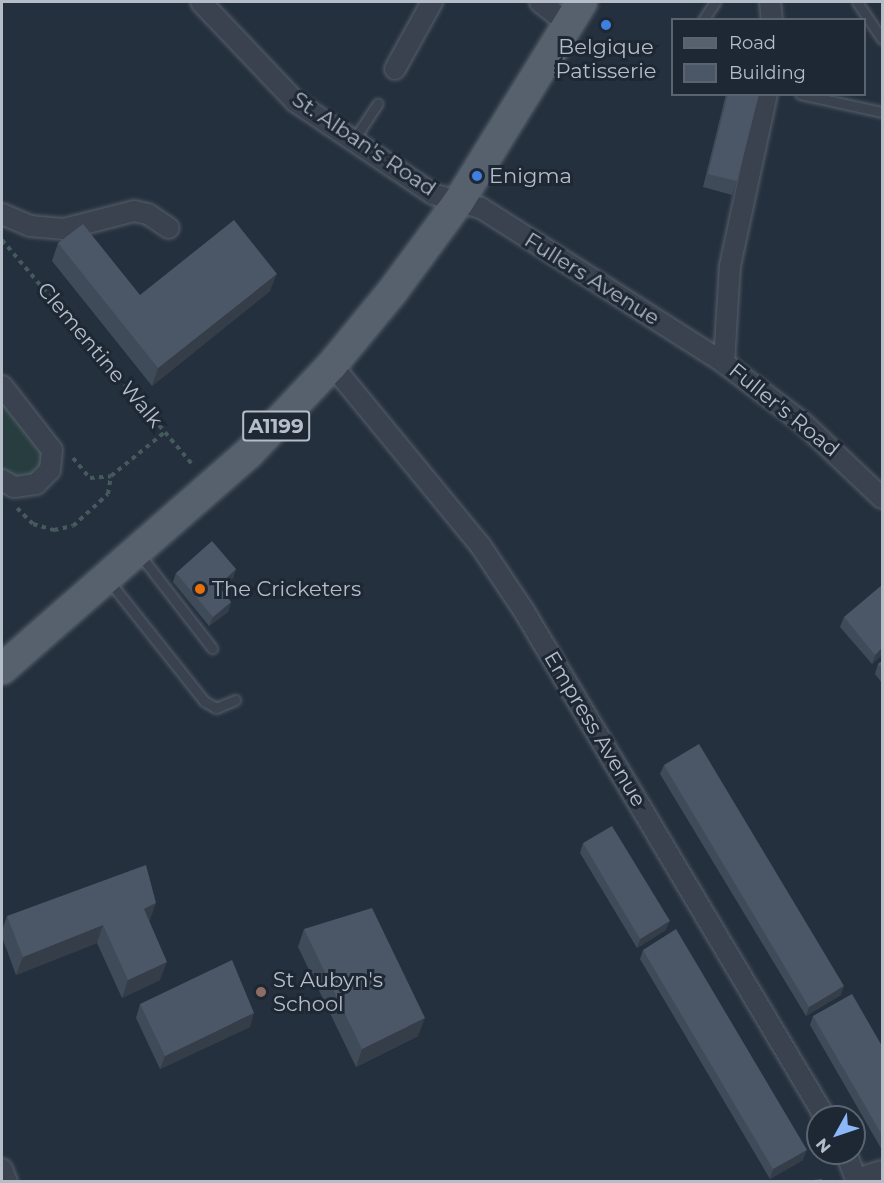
<!DOCTYPE html>
<style>
body{margin:0}
#map{position:relative;width:884px;height:1183px;overflow:hidden;background:#25303e;font-family:Montserrat,sans-serif}
div>[style]{position:absolute}
.green>*{inset:0;background:#273d3f}
.path>*{height:4px;margin-top:-2px;transform-origin:0;background:repeating-linear-gradient(90deg,#455a5c 0 4.5px,transparent 0 9px)}
.roads{filter:drop-shadow(0 0 2px #57606c) drop-shadow(0 0 2px #57606c)}
.lane>*{height:9px;margin:-4.5px;padding:0 4.5px;transform-origin:4.5px;border-radius:4.5px;background:#39424e}
.street>*{height:20px;margin:-10px;padding:0 10px;transform-origin:10px;border-radius:10px;background:#39424e}
.primary>*{height:30px;margin:-15px;padding:0 15px;transform-origin:15px;border-radius:15px;background:#57616e}
.wall>*{inset:0;background:#404b59}
.shaded-wall>*{inset:0;background:#343d48}
.building>*{inset:0;background:#4b5767}
.dots>*{width:16px;height:16px;translate:-50% -50%;box-sizing:border-box;border:3px solid #1e2734;border-radius:50%}
span{translate:-50% -50%;white-space:nowrap;text-align:center;line-height:1.15;-webkit-text-stroke:6px #1e2734;paint-order:stroke}
.shield-label span{padding:2px 4px;background:#1e2734;border:2px solid;border-radius:4px;-webkit-text-stroke-width:0}
.shield-label{font-size:20px;color:#b5bdc9;font-weight:700}
.poi-label{font-size:21px;color:#b5bdc9}
.left{translate:0 -50%;text-align:left}
.street-label{font-size:21px;color:#b5bdc9}
.frame{position:absolute;inset:0;border:3px solid #b5bdc9;pointer-events:none}
.legend{position:absolute;left:671px;top:18px;width:195px;height:78px;box-sizing:border-box;background:#1e2734;border:2px solid #5a6370;margin:0;padding:8px 10px;list-style:none;font-size:18px;color:#b5bdc9}
.legend li{display:flex;align-items:center;gap:12px;height:30px}
.legend b{width:30px;border:2px solid #5a6370}
.north{position:absolute;left:806px;top:1105px;width:60px;height:60px;box-sizing:border-box;background:#1e2734;border:2px solid #5a6370;border-radius:50%;rotate:230deg;font-size:16px;font-weight:700;line-height:24px;text-align:center;color:#b5bdc9}
.north::after{content:'';display:block;margin:auto;width:21px;height:27px;background:#8cb8f7;clip-path:polygon(50% 0,100% 100%,50% 72%,0 100%)}
</style>
<div id="map">
<div class="green">
<div style="clip-path:polygon(2px 397px,42px 452px,44px 462px,25px 485px,2px 475px)"></div>
</div>
<div class="path">
<div style="left:2px;top:240px;width:295px;rotate:49.7deg"></div>
<div style="left:73px;top:458px;width:26px;rotate:50deg"></div>
<div style="left:90px;top:478px;width:21px;rotate:-5deg"></div>
<div style="left:111px;top:476px;width:70px;rotate:-39.2deg"></div>
<div style="left:17px;top:508px;width:23px;rotate:45deg"></div>
<div style="left:33px;top:524px;width:22px;rotate:16deg"></div>
<div style="left:54px;top:530px;width:19px;rotate:-12deg"></div>
<div style="left:73px;top:526px;width:47px;rotate:-42.4deg"></div>
<div style="left:108px;top:494px;width:18px;rotate:-81deg"></div>
</div>
<div class="roads">
<div class="lane">
<div style="left:857px;top:2px;width:45px;rotate:56deg"></div>
<div style="left:703px;top:20px;width:22px;rotate:-56deg"></div>
<div style="left:800px;top:94px;width:84px;rotate:12.4deg"></div>
<div style="left:353px;top:141px;width:45px;rotate:-56.7deg"></div>
<div style="left:140px;top:555px;width:118px;rotate:52.3deg"></div>
<div style="left:109px;top:581px;width:153px;rotate:51.6deg"></div>
<div style="left:204px;top:701px;width:14px;rotate:30deg"></div>
<div style="left:216px;top:708px;width:21px;rotate:-23deg"></div>
</div>
<div class="street">
<div style="left:201px;top:2px;width:138px;rotate:46.5deg"></div>
<div style="left:296px;top:102px;width:165px;rotate:33.9deg"></div>
<div style="left:433px;top:194px;width:50px;rotate:16.3deg"></div>
<div style="left:481px;top:208px;width:288px;rotate:32.5deg"></div>
<div style="left:724px;top:363px;width:99px;rotate:37.2deg"></div>
<div style="left:803px;top:423px;width:109px;rotate:43.5deg"></div>
<div style="left:540px;top:2px;width:37px;rotate:38deg"></div>
<div style="left:770px;top:2px;width:18px;rotate:84deg"></div>
<div style="left:395px;top:69px;width:77px;rotate:-61.1deg"></div>
<div style="left:2px;top:214px;width:30px;rotate:23deg"></div>
<div style="left:30px;top:226px;width:34px;rotate:5deg"></div>
<div style="left:64px;top:229px;width:72px;rotate:-14.4deg"></div>
<div style="left:134px;top:211px;width:14px;rotate:12deg"></div>
<div style="left:148px;top:214px;width:25px;rotate:34deg"></div>
<div style="left:724px;top:363px;width:97px;rotate:-86.5deg"></div>
<div style="left:730px;top:266px;width:176px;rotate:-77.9deg"></div>
<div style="left:332px;top:365px;width:233px;rotate:50.6deg"></div>
<div style="left:480px;top:545px;width:79px;rotate:56.3deg"></div>
<div style="left:524px;top:611px;width:589px;rotate:59.25deg"></div>
<div style="left:2px;top:386px;width:81px;rotate:52deg"></div>
<div style="left:52px;top:450px;width:20px;rotate:96deg"></div>
<div style="left:50px;top:470px;width:20px;rotate:135deg"></div>
<div style="left:36px;top:484px;width:22px;rotate:172deg"></div>
<div style="left:14px;top:487px;width:14px;rotate:-150deg"></div>
<div style="left:846px;top:1153px;width:31px;rotate:69deg"></div>
<div style="left:2px;top:1169px;width:14px;rotate:69deg"></div>
<div style="left:856px;top:1179px;width:27px;rotate:-17deg"></div>
</div>
<div class="primary">
<div style="left:2px;top:669px;width:327px;rotate:-41.2deg"></div>
<div style="left:248px;top:454px;width:122px;rotate:-46.7deg"></div>
<div style="left:332px;top:365px;width:94px;rotate:-50.6deg"></div>
<div style="left:392px;top:292px;width:113px;rotate:-53.6deg"></div>
<div style="left:459px;top:201px;width:234px;rotate:-58.3deg"></div>
</div>
</div>
<div class="wall">
<div style="clip-path:polygon(726px 94px,759px 94px,737px 181px,732px 195px,703px 187px)"></div>
<div style="clip-path:polygon(58px 243px,140px 295px,270px 291px,152px 386px,52px 261px)"></div>
<div style="clip-path:polygon(236px 569px,233px 578px,221px 589px,231px 602px,228px 612px,209px 626px,173px 582px,176px 573px)"></div>
<div style="clip-path:polygon(844px 617px,882px 655px,872px 664px,840px 627px)"></div>
<div style="clip-path:polygon(882px 661px,882px 683px,875px 674px,878px 664px)"></div>
<div style="clip-path:polygon(664px 765px,841px 995px,806px 1016px,660px 774px)"></div>
<div style="clip-path:polygon(583px 843px,666px 930px,637px 948px,580px 853px)"></div>
<div style="clip-path:polygon(7px 916px,150px 920px,149px 921px,160px 980px,122px 998px,97px 943px,16px 975px,2px 937px,2px 931px)"></div>
<div style="clip-path:polygon(304px 929px,418px 1036px,356px 1067px,298px 947px)"></div>
<div style="clip-path:polygon(643px 950px,803px 1160px,770px 1179px,640px 959px)"></div>
<div style="clip-path:polygon(140px 1004px,250px 1027px,160px 1069px,136px 1018px)"></div>
<div style="clip-path:polygon(813px 1016px,882px 1046px,882px 1150px,810px 1025px)"></div>
</div>
<div class="shaded-wall">
<div style="clip-path:polygon(277px 274px,270px 291px,152px 386px,158px 368px)"></div>
<div style="clip-path:polygon(236px 569px,233px 578px,214px 595px,218px 586px)"></div>
<div style="clip-path:polygon(231px 602px,228px 612px,209px 626px,213px 617px)"></div>
<div style="clip-path:polygon(882px 648px,882px 655px,872px 664px,875px 655px)"></div>
<div style="clip-path:polygon(156px 903px,150px 920px,137px 927px,144px 909px)"></div>
<div style="clip-path:polygon(670px 921px,666px 930px,637px 948px,640px 939px)"></div>
<div style="clip-path:polygon(103px 925px,97px 943px,16px 975px,23px 957px)"></div>
<div style="clip-path:polygon(167px 962px,160px 980px,122px 998px,128px 980px)"></div>
<div style="clip-path:polygon(844px 986px,841px 995px,806px 1016px,809px 1007px)"></div>
<div style="clip-path:polygon(254px 1013px,250px 1027px,160px 1069px,165px 1056px)"></div>
<div style="clip-path:polygon(425px 1018px,418px 1036px,356px 1067px,362px 1049px)"></div>
<div style="clip-path:polygon(807px 1150px,803px 1160px,770px 1179px,773px 1169px)"></div>
</div>
<div class="building">
<div style="clip-path:polygon(728px 94px,759px 94px,737px 181px,708px 174px)"></div>
<div style="clip-path:polygon(234px 220px,277px 274px,158px 368px,58px 243px,83px 224px,140px 295px)"></div>
<div style="clip-path:polygon(212px 541px,236px 569px,218px 586px,231px 602px,213px 617px,176px 573px)"></div>
<div style="clip-path:polygon(882px 585px,882px 648px,875px 655px,844px 617px)"></div>
<div style="clip-path:polygon(882px 661px,882px 669px,878px 664px)"></div>
<div style="clip-path:polygon(699px 744px,844px 986px,809px 1007px,664px 765px)"></div>
<div style="clip-path:polygon(612px 826px,670px 921px,640px 939px,583px 843px)"></div>
<div style="clip-path:polygon(146px 865px,156px 903px,144px 909px,167px 962px,128px 980px,103px 925px,23px 957px,7px 916px)"></div>
<div style="clip-path:polygon(372px 908px,425px 1018px,362px 1049px,304px 929px)"></div>
<div style="clip-path:polygon(676px 929px,807px 1150px,773px 1169px,643px 950px)"></div>
<div style="clip-path:polygon(232px 960px,254px 1013px,165px 1056px,140px 1004px)"></div>
<div style="clip-path:polygon(852px 994px,882px 1046px,882px 1135px,813px 1016px)"></div>
<div style="clip-path:polygon(822px 1179px,822px 1182px,796px 1182px)"></div>
</div>
<div class="dots">
<div style="left:606px;top:25px;background:#3f7fe0"></div>
<div style="left:477px;top:176px;background:#3f7fe0"></div>
<div style="left:200px;top:589px;background:#e8710a"></div>
<div style="left:261px;top:992px;background:#8d6e63"></div>
</div>
<div class="shield-label">
<span style="left:276px;top:426px">A1199</span>
</div>
<div class="poi-label">
<span style="left:606px;top:59px">Belgique<br>Patisserie</span>
<span class="left" style="left:489px;top:176px">Enigma</span>
<span class="left" style="left:212px;top:589px">The Cricketers</span>
<span class="left" style="left:273px;top:992px">St Aubyn's<br>School</span>
</div>
<div class="street-label">
<span style="left:364px;top:144px;rotate:34deg">St. Alban's Road</span>
<span style="left:592px;top:279px;rotate:32deg">Fullers Avenue</span>
<span style="left:100px;top:355px;rotate:50deg">Clementine Walk</span>
<span style="left:784px;top:410px;rotate:39deg">Fuller's Road</span>
<span style="left:595px;top:729px;rotate:59deg">Empress Avenue</span>
</div>
<div class="frame"></div>
<ul class="legend">
<li><b style="height:8px;background:#57616e"></b>Road</li>
<li><b style="height:16px;background:#4b5767"></b>Building</li>
</ul>
<div class="north">N</div>
</div>
